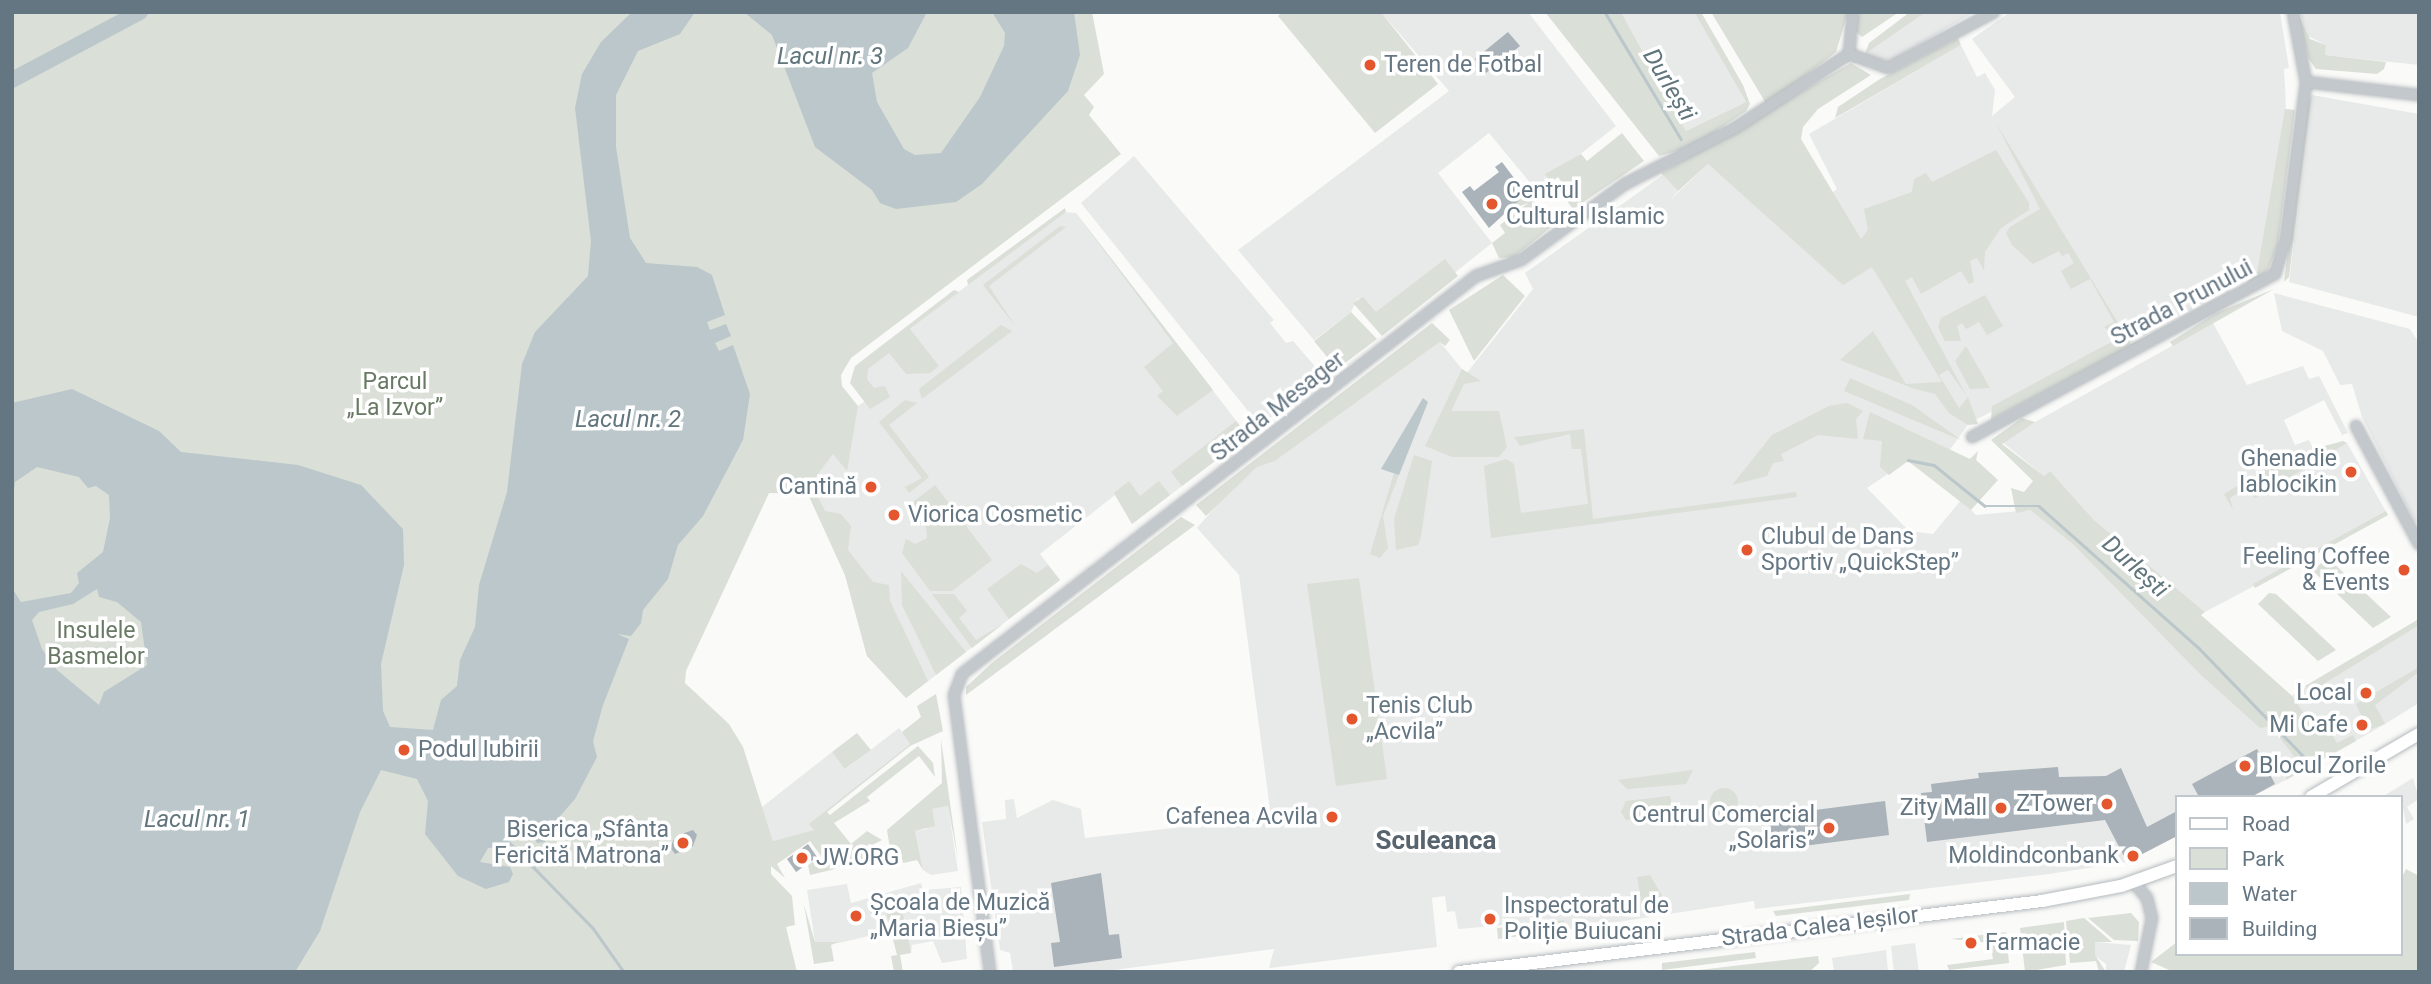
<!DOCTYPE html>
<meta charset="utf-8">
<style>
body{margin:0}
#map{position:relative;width:2431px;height:984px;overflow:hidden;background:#fafaf8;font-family:Roboto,sans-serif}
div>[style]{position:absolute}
.built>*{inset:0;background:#e8e9e9}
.green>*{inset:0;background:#dadfd7}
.round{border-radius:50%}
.water>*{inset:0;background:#bbc7cb}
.stream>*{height:2.5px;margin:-1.25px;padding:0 1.25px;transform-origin:1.25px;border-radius:1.25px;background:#bbc7cb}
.river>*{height:16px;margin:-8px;padding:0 8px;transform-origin:8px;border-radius:8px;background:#bbc7cb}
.building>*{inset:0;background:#aab3b9}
.roads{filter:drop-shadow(0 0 2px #b5babe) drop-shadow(0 0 2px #b5babe)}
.minor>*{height:10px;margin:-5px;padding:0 5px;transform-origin:5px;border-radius:5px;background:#c3c8cc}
.major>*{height:12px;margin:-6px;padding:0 6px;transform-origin:6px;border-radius:6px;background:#fff}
.dots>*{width:19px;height:19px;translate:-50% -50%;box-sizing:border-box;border:4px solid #fff;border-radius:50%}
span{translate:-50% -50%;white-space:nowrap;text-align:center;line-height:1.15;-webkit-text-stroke:7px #fff;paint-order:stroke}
.poi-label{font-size:23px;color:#657683}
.left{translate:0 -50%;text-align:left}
.right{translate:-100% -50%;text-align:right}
.street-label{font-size:23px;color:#657683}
.park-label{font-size:23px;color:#687a64}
.water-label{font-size:24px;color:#60757c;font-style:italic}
.quarter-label{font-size:26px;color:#57646e;font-weight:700}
.frame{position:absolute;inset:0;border:14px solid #657683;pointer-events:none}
.legend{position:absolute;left:2175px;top:795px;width:228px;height:161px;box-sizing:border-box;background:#fff;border:2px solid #c1c8cd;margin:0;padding:9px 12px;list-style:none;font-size:21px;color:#657683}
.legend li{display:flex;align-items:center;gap:14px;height:35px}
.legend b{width:35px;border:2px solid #c1c8cd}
</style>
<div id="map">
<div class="built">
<div style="clip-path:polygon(1381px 12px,1528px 12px,1616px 126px,1541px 185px,1552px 197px,1546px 202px,1489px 133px,1438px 173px,1492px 243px,1384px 329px,1358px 298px,1351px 312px,1314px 340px,1238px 250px,1449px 91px)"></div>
<div style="clip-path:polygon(1621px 12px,1694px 12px,1746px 102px,1686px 131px)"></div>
<div style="clip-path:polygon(1926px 12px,1974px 12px,1894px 59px,1851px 63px)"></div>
<div style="clip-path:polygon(2010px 12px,2280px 12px,2289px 68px,2284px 69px,2286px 106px,2257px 272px,2231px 287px,2229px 294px,1969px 423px,1932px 475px,1907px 461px,1867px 488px,1909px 531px,1933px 534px,1961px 500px,1976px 515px,2030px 510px,2074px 544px,2260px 728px,2271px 725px,2295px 758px,2282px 772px,2286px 780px,2251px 797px,2177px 797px,2177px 836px,2127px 862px,2049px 874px,1755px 909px,1754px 901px,1565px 930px,1564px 920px,1458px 929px,1455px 911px,1447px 912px,1445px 896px,1437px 897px,1432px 898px,1437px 947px,1269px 968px,1274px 949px,1099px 972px,1013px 972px,1010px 953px,1000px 950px,982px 822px,1006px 819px,1005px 800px,1014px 799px,1017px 818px,1053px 800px,1081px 809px,1085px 838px,1271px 817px,1239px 575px,1197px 528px,1223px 498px,1257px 467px,1275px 461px,1440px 342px,1466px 374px,1533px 289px,1525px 273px,1663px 175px,1678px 191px,1670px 200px,1708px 164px,1843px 284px,1828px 196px,1837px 189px,1809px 134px,1961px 45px,1977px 77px,1985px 73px,1995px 90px,1992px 116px,2015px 97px,1972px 39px)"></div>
<div style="clip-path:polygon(2300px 12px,2419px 12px,2419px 65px,2325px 55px,2326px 45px,2306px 35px)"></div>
<div style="clip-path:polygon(2312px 95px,2419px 114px,2419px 317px,2289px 282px)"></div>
<div style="clip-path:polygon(1134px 156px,1274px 320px,1270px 323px,1286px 343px,1293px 341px,1319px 371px,1316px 383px,1260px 426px,1081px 203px)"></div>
<div style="clip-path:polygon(1063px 212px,1076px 213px,1248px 436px,1132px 524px,1115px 495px,1040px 554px,1060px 580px,906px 698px,867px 656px,845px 575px,808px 494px,813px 477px,852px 432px,856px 407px,870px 398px,858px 369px)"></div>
<div style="clip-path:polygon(2274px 293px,2410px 329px,2419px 343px,2419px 520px,2415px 522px,2362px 417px,2352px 384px,2340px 385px,2323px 351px,2282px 331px)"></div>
<div style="clip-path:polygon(2213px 323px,2247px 385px,2303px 366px,2309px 379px,2319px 376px,2348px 433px,2342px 435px,2324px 400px,2284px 420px,2295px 445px,2309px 440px,2313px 448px,2347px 443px,2388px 515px,2205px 612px,2094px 520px,2050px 471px,2044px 476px,2001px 441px)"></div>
<div style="clip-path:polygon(2419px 619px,2419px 703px,2385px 724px,2340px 750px,2323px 721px,2306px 716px,2288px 698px)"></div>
<div style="clip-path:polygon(899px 728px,911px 743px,810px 824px,815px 830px,773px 841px,762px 807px,832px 752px,846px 769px)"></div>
<div style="clip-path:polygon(2413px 778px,2419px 799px,2407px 807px,2414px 819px,2406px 824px,2401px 797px,2382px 797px)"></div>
<div style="clip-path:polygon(948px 806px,958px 871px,931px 875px,923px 870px,915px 831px,927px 829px,932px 809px)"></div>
<div style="clip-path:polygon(921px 883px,923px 890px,961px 887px,967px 959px,942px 963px,933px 941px,912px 945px,911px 953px,902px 928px,839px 943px,815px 942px,807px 890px,847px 884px,851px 903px)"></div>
<div style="clip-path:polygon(2095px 942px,2131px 945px,2124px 972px,2106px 972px,2106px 964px,2095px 956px)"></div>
<div style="clip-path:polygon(1915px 943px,1919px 972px,1894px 972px,1891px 946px)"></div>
<div style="clip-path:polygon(1886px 950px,1888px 972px,1834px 972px,1832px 958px)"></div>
</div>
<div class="green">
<div style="clip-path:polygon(12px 12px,1092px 12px,1104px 74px,1084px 95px,1094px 107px,1089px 115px,1121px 154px,851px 358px,841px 375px,842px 386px,858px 406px,847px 471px,833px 454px,811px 483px,825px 511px,841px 514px,851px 526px,848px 550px,873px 582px,889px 585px,890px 601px,928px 681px,906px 698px,867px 656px,845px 575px,808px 494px,769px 493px,686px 671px,685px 683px,729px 724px,743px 747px,773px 841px,814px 830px,809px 824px,910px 744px,902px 732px,921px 717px,917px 706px,936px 694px,943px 731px,910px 746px,827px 812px,830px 815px,918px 746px,933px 763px,935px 777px,919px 756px,867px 797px,870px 801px,834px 823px,851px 844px,867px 831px,882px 840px,874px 844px,876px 855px,884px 854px,890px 849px,887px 830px,942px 783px,941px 739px,958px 860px,948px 806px,932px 809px,935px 826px,915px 831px,923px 870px,917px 860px,903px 863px,901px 853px,810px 875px,808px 865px,821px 856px,810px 841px,777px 864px,785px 878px,771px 866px,771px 874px,792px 896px,795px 925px,786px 927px,797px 972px,12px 972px)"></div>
<div style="clip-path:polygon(1282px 12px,1381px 12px,1438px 84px,1375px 133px,1278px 16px)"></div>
<div style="clip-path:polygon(1545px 12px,1621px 12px,1686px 131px,1746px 102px,1694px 12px,1701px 12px,1743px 85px,1750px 104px,1746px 111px,1694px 146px,1659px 156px)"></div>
<div style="clip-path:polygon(1711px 12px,1848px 12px,1836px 52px,1767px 105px)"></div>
<div style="clip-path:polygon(1859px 12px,1899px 12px,1862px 37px,1854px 30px)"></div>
<div style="clip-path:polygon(1910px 12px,1926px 12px,1865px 54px,1869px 43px)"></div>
<div style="clip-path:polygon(2297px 12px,2310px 39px,2326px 45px,2325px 55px,2386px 62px,2384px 69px,2377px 74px,2316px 69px,2308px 58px)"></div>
<div style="clip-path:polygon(1958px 38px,1961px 45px,1835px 118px,1838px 107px,1880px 79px)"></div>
<div style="clip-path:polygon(1851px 63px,1871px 75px,1818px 109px,1803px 127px,1801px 139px,1861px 239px,1868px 230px,1864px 209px,1912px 192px,1914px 179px,1926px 173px,1932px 182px,1996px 150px,2029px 203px,2029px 210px,2001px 228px,1985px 252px,1984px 270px,1977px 258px,1970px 261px,1974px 282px,1969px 284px,1961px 271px,1921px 294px,1912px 277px,1905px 281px,1966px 395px,1948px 370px,1939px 375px,1959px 408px,1968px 397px,1978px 424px,1968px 425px,1949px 413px,1935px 394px,1915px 389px,1840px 360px,1873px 331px,1906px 384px,1942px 382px,1872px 267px,1843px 285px,1708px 164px,1666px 202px,1678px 191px,1661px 173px)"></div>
<div style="clip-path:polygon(2312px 95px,2289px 277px,2284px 282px,2308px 102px)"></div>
<div style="clip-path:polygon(2285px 109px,2295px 110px,2278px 245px,2268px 270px,2251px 284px,2247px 282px,2257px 272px)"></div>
<div style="clip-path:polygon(1996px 123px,2131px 344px,2229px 294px,1991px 420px,1992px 406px,2117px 339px,2104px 327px,2114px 322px,2090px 279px,2071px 289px,2061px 271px,2074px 263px,2068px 253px,2062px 256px,2059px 251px,2033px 264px,2012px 245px,2006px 233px,2010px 227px,2040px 209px)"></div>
<div style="clip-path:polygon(1622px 133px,1644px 161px,1573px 209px,1567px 201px,1572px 196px,1558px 177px,1551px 182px,1545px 174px,1581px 154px,1587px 161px)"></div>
<div style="clip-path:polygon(1528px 192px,1551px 227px,1514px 257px,1499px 258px,1492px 243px,1505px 233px,1500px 225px,1528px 203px,1498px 215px)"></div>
<div style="clip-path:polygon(1065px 208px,1066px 212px,968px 285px,967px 280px)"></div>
<div style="clip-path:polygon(1076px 213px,1213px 390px,1177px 416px,1157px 396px,1163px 391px,1144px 367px,1173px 343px)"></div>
<div style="clip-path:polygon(1060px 226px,1066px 227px,989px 286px,1016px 327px,983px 285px)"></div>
<div style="clip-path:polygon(1445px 259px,1458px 276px,1382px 336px,1353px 303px,1363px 297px,1376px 312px)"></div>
<div style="clip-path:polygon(1503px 275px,1525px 296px,1474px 361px,1449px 310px)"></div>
<div style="clip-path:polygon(2274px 289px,2173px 346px,2170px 342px,2216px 313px)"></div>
<div style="clip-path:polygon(954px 290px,959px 292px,910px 329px,939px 366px,930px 373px,906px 374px,889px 353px,868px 369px,867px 379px,874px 388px,885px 386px,890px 397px,870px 409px,850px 383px,855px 366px)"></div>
<div style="clip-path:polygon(1985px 295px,2003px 326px,1987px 335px,1979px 322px,1966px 329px,1962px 323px,1957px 326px,1961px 341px,1945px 341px,1938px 327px,1941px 318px)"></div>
<div style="clip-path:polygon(1351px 312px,1377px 339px,1337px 369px,1314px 341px)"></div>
<div style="clip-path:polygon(1432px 323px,1450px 340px,1445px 346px,1440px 342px,1275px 461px,1257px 467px,1206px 516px,1196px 505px)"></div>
<div style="clip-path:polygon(1001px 325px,1012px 331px,922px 399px,919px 389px)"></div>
<div style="clip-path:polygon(1966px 346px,1990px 388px,1970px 389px,1955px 361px)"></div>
<div style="clip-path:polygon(1462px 369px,1481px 381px,1464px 384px,1451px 411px,1499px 411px,1507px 447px,1499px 457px,1452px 457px,1425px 446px)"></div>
<div style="clip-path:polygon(1850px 378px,1912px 405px,1961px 440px,1844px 391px)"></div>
<div style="clip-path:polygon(905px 400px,917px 403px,889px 425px,929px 477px,909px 493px,905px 487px,922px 478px,879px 422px)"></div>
<div style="clip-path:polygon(1847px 403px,1863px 411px,1856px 419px,1858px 439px,1818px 435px,1781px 454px,1784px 461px,1773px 463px,1767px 476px,1732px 485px,1772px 435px,1829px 406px)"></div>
<div style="clip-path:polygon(1870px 412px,1970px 459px,1978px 451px,1976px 460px,1998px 480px,1971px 510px,1908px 461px,1889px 475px,1880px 467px,1882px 441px,1863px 439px)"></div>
<div style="clip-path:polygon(2022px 418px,2035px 422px,2002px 444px,2044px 476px,2050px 471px,2094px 520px,2205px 612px,2201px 615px,2291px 695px,2306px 716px,2323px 721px,2337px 743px,2353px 735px,2356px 741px,2286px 780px,2283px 768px,2295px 758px,2271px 726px,2260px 728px,2200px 674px,2073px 544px,2030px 510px,2016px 513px,2011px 488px,2024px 492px,2033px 481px,1991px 440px)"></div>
<div style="clip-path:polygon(1236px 421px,1248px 436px,1182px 486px,1171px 472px)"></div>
<div style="clip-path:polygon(1584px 429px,1593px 519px,1796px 492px,1797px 497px,1491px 538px,1484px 466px,1506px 459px,1514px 464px,1521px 513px,1588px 504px,1581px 449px,1572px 449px,1570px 434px,1520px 446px,1514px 437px)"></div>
<div style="clip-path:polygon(2343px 441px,2347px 443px,2255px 498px,2248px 487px,2230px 498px,2233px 510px,2224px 494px,2287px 456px)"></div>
<div style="clip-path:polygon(1414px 455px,1432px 461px,1421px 536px,1418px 545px,1396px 550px,1394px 519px)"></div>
<div style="clip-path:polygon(1394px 473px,1399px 475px,1383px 516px,1388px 548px,1380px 558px,1370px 554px)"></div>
<div style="clip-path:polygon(1129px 481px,1140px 496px,1159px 481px,1170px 495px,1132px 524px,1114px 493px)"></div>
<div style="clip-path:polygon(935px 485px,992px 560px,952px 591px,930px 591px,902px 553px,906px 539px,915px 544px,927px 538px,926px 527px,909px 505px)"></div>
<div style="clip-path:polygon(2386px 511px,2388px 515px,2255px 588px,2253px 584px)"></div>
<div style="clip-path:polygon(1181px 517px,1195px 525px,966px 695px,966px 687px,993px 662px)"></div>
<div style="clip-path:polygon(2324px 560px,2331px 561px,2391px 617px,2373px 628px,2313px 571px)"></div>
<div style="clip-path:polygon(1021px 564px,1037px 573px,1048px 565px,1060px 580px,1009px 619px,987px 589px)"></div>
<div style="clip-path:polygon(901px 571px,966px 652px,936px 675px,902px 605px)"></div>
<div style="clip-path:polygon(1359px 578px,1387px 779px,1336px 786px,1307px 584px)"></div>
<div style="clip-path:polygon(2269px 593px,2276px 594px,2336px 650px,2318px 661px,2258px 604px)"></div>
<div style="clip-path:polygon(932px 594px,954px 594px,967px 611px,959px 618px,976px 640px,1003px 624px,972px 648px)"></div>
<div style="clip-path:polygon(2419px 619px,2419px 625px,2309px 693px,2305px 686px)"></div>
<div style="clip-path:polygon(2419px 667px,2419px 672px,2375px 705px,2385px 724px,2368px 730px,2356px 704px)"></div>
<div style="clip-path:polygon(857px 733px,871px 750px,845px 769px,832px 752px)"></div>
<div style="clip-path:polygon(1693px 770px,1686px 784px,1627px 789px,1618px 780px)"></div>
<div class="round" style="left:1710px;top:788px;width:28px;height:28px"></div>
<div style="clip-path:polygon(1670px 796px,1674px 813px,1626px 820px,1621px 812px,1626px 801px)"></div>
<div style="clip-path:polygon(2406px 869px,2419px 876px,2419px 972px,2174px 972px,2151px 962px,2177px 942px,2177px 954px,2401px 954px,2401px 879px)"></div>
<div style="clip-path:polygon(1650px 875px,1665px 901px,1657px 913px,1644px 915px,1637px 877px)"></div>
<div style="clip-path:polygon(1910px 894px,1909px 900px,1776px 916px,1773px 911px)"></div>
<div style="clip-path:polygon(804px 905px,815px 942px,839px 942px,831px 945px,834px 961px,814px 964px)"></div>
<div style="clip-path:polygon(902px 910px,911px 953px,900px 955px,903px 972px,894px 972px,891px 956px,897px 955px,886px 912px)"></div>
<div style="clip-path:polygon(2131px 913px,2139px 922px,2138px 941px,2114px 940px,2088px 918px)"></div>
<div style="clip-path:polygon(2084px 918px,2112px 942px,2095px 942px,2095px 955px,2106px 972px,2099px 972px,2096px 961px,2070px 963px,2066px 921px)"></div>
<div style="clip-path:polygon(1564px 920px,1565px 930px,1498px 939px,1497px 928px)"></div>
<div style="clip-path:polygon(2064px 922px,2066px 965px,2025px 972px,2020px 928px)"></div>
<div style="clip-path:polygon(2006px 932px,2009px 963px,1949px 970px,1947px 965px,1993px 959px,1990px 943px,1951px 939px)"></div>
<div style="clip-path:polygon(1755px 952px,1756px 958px,1662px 970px,1662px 963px)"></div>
<div style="clip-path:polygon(1818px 956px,1819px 963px,1809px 972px,1682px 972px)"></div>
</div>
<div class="water">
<div style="clip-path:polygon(evenodd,632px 12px,695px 12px,680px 34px,638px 51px,616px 95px,616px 147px,630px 238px,646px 263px,697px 267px,712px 275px,725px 315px,707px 322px,710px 330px,726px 324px,731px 336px,715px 343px,719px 351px,733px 345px,750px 394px,743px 440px,703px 516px,678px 545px,668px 579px,643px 610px,641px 623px,631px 636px,617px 634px,629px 639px,603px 705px,593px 741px,597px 757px,575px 799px,548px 830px,545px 842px,537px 843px,530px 829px,521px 828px,503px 847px,488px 848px,480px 862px,510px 867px,513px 874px,509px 882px,486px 889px,458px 876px,425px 834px,428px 801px,417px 779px,381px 770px,360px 812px,320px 931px,295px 972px,12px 972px,12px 588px,21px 602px,71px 593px,79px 583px,77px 573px,103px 552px,110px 518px,109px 495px,96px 486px,88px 488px,79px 477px,37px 467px,15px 482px,12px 504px,12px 403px,72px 389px,159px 431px,181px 452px,298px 465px,361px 485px,403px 529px,404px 565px,381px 664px,383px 711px,390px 727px,433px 730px,441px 700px,457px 686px,460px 660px,475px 627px,479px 585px,507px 492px,522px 364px,535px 332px,588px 276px,591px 241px,575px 108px,582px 74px,601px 42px,632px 12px,97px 589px,99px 597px,117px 602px,141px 622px,147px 665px,104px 692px,99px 705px,57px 670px,42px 649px,32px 620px,39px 612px,73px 604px,97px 589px)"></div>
<div style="clip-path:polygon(744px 12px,927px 12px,908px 48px,872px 73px,877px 102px,904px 149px,915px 155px,941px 153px,980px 97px,1004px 46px,1005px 33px,992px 12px,1074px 12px,1080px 55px,1068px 91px,982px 184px,956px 202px,896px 209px,880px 203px,872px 190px,815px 147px,772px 35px)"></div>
<div style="clip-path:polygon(1423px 398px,1428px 402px,1399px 475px,1381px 469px)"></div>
</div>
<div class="stream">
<div style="left:1605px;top:12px;width:148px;rotate:59.1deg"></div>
<div style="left:1908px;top:460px;width:26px;rotate:11deg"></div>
<div style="left:1934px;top:465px;width:65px;rotate:38.8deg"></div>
<div style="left:1985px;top:506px;width:54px"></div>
<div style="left:2039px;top:506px;width:214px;rotate:41.6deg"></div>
<div style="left:2199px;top:648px;width:157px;rotate:46deg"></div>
<div style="left:509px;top:842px;width:120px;rotate:45.7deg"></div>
<div style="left:593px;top:928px;width:54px;rotate:54.8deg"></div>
</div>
<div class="river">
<div style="left:12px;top:80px;width:145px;rotate:-28deg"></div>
</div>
<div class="building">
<div style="clip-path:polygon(1508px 32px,1520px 46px,1486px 73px,1475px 59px)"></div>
<div style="clip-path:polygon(1502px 162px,1526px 194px,1489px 228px,1462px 192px,1470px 186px,1474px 191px,1499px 172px,1495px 167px)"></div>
<div style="clip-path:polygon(2257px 749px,2275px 784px,2251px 797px,2199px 797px,2192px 784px)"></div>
<div style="clip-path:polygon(2058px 767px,2059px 777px,2106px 776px,2121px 768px,2147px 827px,2177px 811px,2177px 836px,2127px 862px,2105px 820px,1927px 842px,1921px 793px,1932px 792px,1931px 784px,1979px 778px,1978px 773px)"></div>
<div style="clip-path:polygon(1885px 801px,1889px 835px,1773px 850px,1769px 816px)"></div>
<div style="clip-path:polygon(693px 830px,697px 835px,693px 846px,675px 854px,670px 847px,676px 836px)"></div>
<div style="clip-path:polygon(808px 844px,817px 857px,796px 872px,787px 859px)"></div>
<div style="clip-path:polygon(1101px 873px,1109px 935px,1119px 934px,1122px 958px,1054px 967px,1051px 943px,1060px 942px,1051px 883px)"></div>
</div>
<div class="roads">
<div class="minor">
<div style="left:2293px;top:12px;width:71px;rotate:79.5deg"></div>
<div style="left:2306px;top:82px;width:114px;rotate:6.6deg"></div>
<div style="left:1849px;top:54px;width:41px;rotate:19.7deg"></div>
<div style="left:1888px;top:68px;width:120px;rotate:-27.8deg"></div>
<div style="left:1849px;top:54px;width:42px;rotate:-84.6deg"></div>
<div style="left:2356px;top:426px;width:134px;rotate:61.9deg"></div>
<div style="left:1972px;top:437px;width:344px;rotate:-28.3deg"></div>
<div style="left:2275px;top:274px;width:39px;rotate:-73deg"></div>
<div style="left:2286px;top:237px;width:156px;rotate:-82.6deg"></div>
<div style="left:2134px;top:883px;width:20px;rotate:49deg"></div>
<div style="left:2147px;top:898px;width:21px;rotate:76deg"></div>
<div style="left:2152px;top:918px;width:55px;rotate:101.5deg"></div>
<div style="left:990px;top:972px;width:279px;rotate:-97.4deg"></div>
<div style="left:954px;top:695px;width:22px;rotate:-69deg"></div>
<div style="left:962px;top:674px;width:650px;rotate:-37.75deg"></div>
<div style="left:1476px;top:276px;width:48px;rotate:-19.6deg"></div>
<div style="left:1521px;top:260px;width:129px;rotate:-36.2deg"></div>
<div style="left:1625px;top:184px;width:123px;rotate:-27deg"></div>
<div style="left:1735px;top:128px;width:136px;rotate:-33deg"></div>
</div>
<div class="major">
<div style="left:2311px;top:797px;width:125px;rotate:-30.3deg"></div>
<div style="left:1459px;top:972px;width:587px;rotate:-6.94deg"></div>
<div style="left:2042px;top:901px;width:80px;rotate:-10.8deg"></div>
<div style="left:2121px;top:886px;width:59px;rotate:-19.7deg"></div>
</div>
</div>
<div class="dots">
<div style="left:1370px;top:65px;background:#e4572e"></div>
<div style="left:1492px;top:204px;background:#e4572e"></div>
<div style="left:2351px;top:472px;background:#e4572e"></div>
<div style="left:871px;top:487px;background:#e4572e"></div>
<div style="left:894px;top:515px;background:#e4572e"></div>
<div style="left:1747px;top:550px;background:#e4572e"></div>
<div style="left:2404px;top:570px;background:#e4572e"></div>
<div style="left:2366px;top:693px;background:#e4572e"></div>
<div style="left:1352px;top:719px;background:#e4572e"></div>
<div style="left:2362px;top:725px;background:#e4572e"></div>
<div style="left:404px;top:750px;background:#e4572e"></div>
<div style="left:2245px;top:766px;background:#e4572e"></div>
<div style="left:2107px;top:804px;background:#e4572e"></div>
<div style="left:2001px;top:808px;background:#e4572e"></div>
<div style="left:1332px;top:817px;background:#e4572e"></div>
<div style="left:1829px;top:828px;background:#e4572e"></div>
<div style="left:683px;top:843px;background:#e4572e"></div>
<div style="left:2133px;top:856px;background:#e4572e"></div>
<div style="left:802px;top:858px;background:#e4572e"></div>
<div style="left:856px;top:916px;background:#e4572e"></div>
<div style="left:1490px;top:919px;background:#e4572e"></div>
<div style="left:1971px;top:943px;background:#e4572e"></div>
</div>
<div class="poi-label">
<span class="left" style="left:1384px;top:65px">Teren de Fotbal</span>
<span class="left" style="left:1506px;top:204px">Centrul<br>Cultural Islamic</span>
<span class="right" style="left:2337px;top:472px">Ghenadie<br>Iablocikin</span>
<span class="right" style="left:857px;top:487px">Cantină</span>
<span class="left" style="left:908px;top:515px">Viorica Cosmetic</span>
<span class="left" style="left:1761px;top:550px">Clubul de Dans<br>Sportiv „QuickStep”</span>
<span class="right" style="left:2390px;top:570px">Feeling Coffee<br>&amp; Events</span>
<span class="right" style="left:2352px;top:693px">Local</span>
<span class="left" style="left:1366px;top:719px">Tenis Club<br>„Acvila”</span>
<span class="right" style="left:2348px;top:725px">Mi Cafe</span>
<span class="left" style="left:418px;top:750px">Podul Iubirii</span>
<span class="left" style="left:2259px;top:766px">Blocul Zorile</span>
<span class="right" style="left:2093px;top:804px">ZTower</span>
<span class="right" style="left:1987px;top:808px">Zity Mall</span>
<span class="right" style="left:1815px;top:828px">Centrul Comercial<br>„Solaris”</span>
<span class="right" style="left:1318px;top:817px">Cafenea Acvila</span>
<span class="right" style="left:669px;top:843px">Biserica „Sfânta<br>Fericită Matrona”</span>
<span class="right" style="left:2119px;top:856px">Moldindconbank</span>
<span class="left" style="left:816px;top:858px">JW.ORG</span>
<span class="left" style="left:870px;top:916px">Școala de Muzică<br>„Maria Bieșu”</span>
<span class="left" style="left:1504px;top:919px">Inspectoratul de<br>Poliție Buiucani</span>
<span class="left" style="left:1985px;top:943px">Farmacie</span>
</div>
<div class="street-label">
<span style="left:2182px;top:303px;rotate:-28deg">Strada Prunului</span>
<span style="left:1278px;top:407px;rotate:-38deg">Strada Mesager</span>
<span style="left:1820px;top:927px;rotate:-7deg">Strada Calea Ieșilor</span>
</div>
<div class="park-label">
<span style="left:395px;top:395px">Parcul<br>„La Izvor”</span>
<span style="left:96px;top:644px">Insulele<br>Basmelor</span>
</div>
<div class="water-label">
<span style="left:830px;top:57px">Lacul nr. 3</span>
<span style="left:1669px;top:85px;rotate:59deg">Durlești</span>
<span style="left:628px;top:420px">Lacul nr. 2</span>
<span style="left:2135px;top:567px;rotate:42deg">Durlești</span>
<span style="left:197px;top:820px">Lacul nr. 1</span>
</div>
<div class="quarter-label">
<span style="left:1436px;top:841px">Sculeanca</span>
</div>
<div class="frame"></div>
<ul class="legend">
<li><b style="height:9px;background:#fff"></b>Road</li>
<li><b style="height:19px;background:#dadfd7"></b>Park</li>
<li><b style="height:19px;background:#bbc7cb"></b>Water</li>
<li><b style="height:19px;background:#aab3b9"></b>Building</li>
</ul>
</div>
